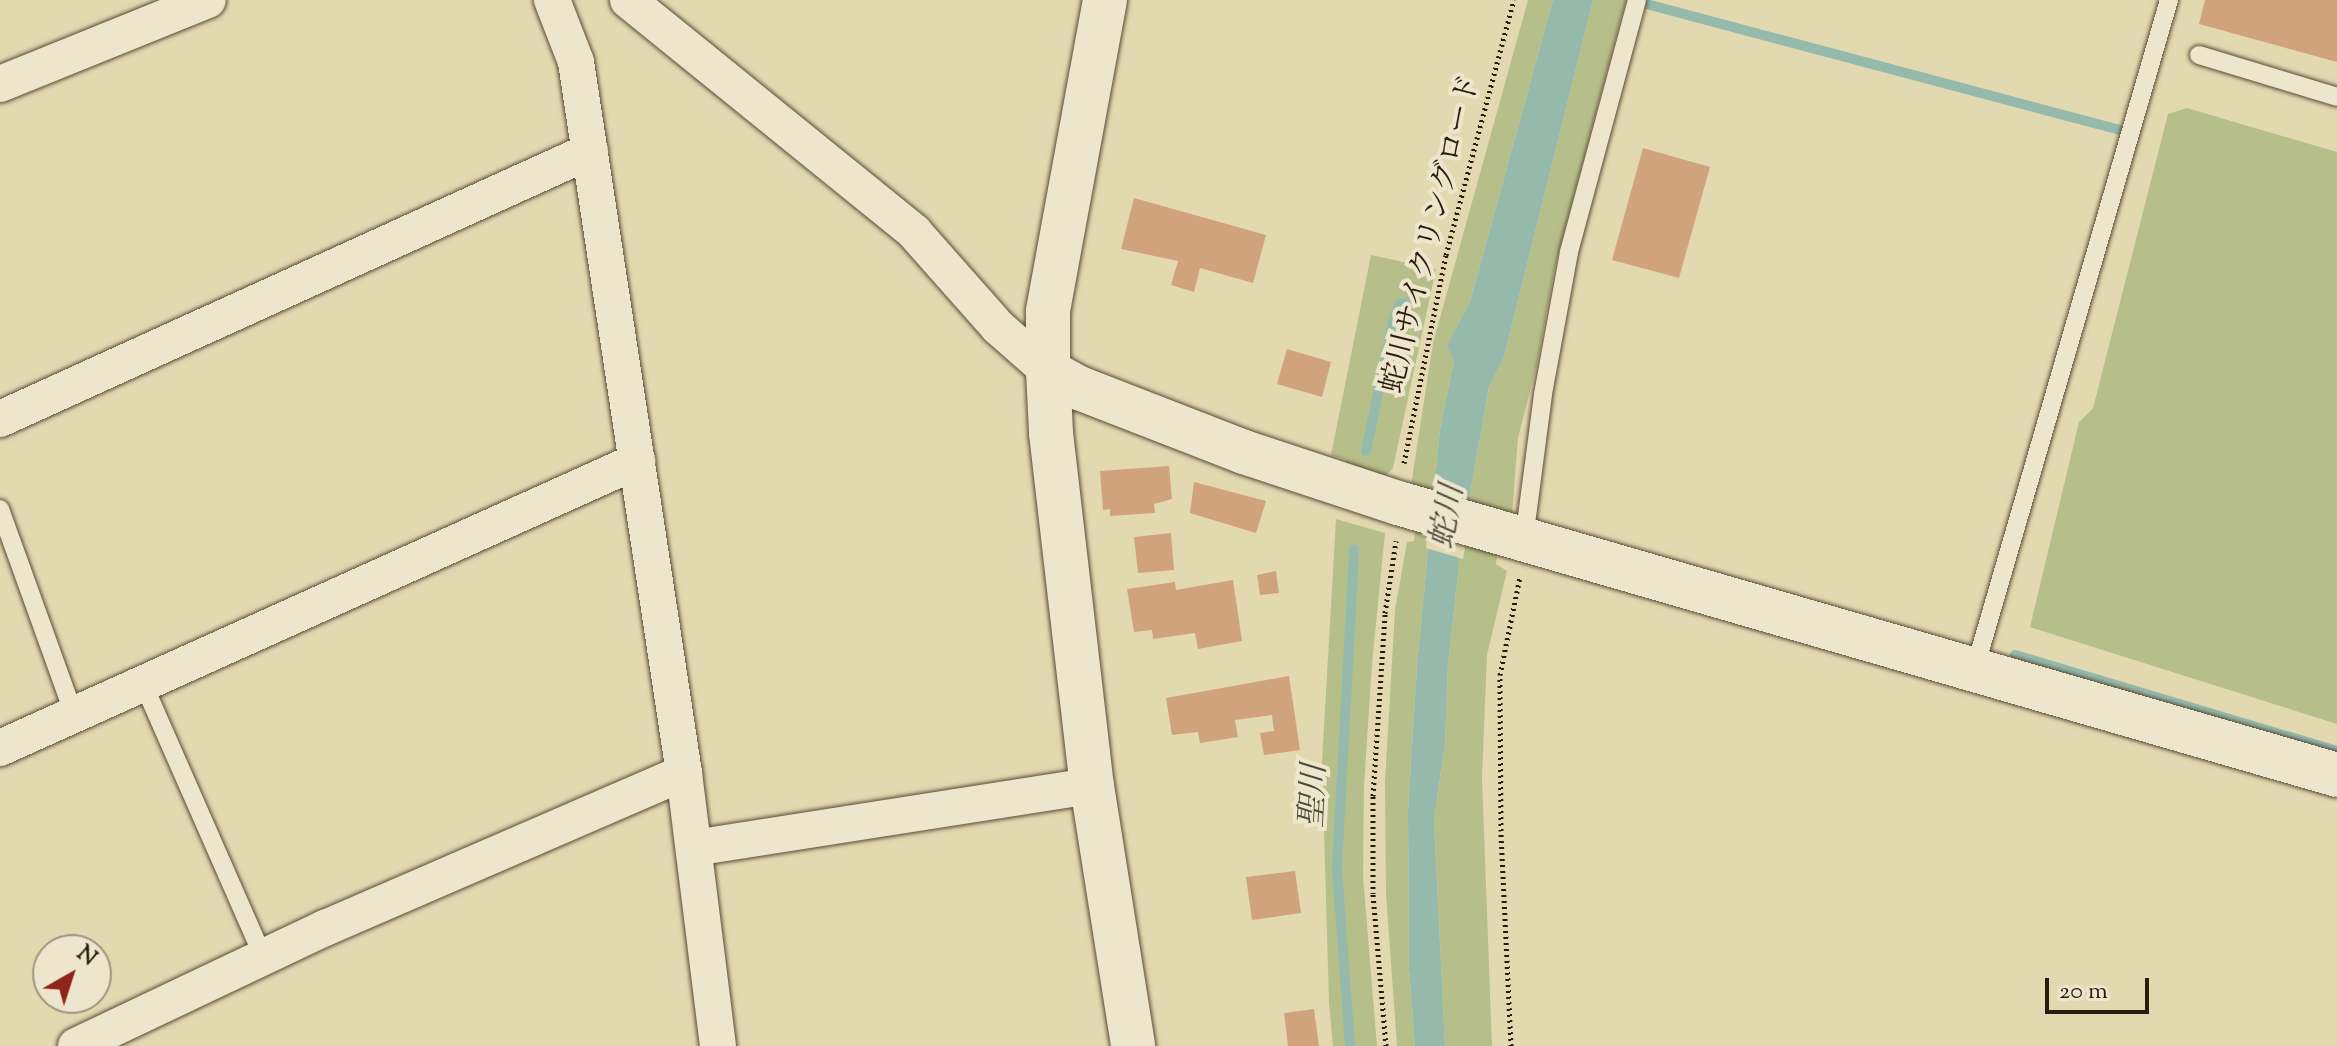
<!DOCTYPE html>
<meta charset="utf-8">
<style>
body{margin:0}
#map{position:relative;width:2337px;height:1046px;overflow:hidden;background:#e3d9b1;font-family:"Sorts Mill Goudy","Noto Serif JP",serif}
div>[style]{position:absolute}
.green>*{inset:0;background:#b6bf8a}
.water>*{inset:0;background:#95baac}
.pier>*{inset:0;background:#e3d9b1}
.stream>*{height:10px;margin:-5px;padding:0 5px;transform-origin:5px;border-radius:5px;background:#95baac}
.building>*{inset:0;background:#d1a37c}
.path>*{height:5px;margin-top:-2.5px;transform-origin:0;background:repeating-linear-gradient(90deg,#2c1b0d 0 2px,transparent 0 6px)}
.roads{filter:drop-shadow(0 0 2px #5a4a36) drop-shadow(0 0 2px #5a4a36)}
.service>*{height:18px;margin:-9px;padding:0 9px;transform-origin:9px;border-radius:9px;background:#ede6cc}
.minor>*{height:36px;margin:-18px;padding:0 18px;transform-origin:18px;border-radius:18px;background:#ede6cc}
.tertiary>*{height:44px;margin:-22px;padding:0 22px;transform-origin:22px;border-radius:22px;background:#ede6cc}
span{translate:-50% -50%;white-space:nowrap;text-align:center;line-height:1.15;-webkit-text-stroke:8px #ede6cc;paint-order:stroke}
.street-label{font-size:30px;color:#2c1b0d}
.water-label{font-size:32px;color:#4c4b3d;font-style:italic}
.north{position:absolute;left:32px;top:934px;width:80px;height:80px;box-sizing:border-box;background:#ede6cc;border:2px solid #a09580;border-radius:50%;rotate:39deg;font-size:22px;font-weight:700;line-height:32px;text-align:center;color:#2c1b0d}
.north::after{content:'';display:block;margin:auto;width:28px;height:36px;background:#8f2418;clip-path:polygon(50% 0,100% 100%,50% 72%,0 100%)}
.scale{position:absolute;left:2045px;top:978px;width:104px;height:36px;box-sizing:border-box;border:4px solid #2c1b0d;border-top:0;padding-left:10px;font-size:24px;line-height:28px;white-space:nowrap;color:#2c1b0d;-webkit-text-stroke:6px #ede6cc;paint-order:stroke}
</style>
<div id="map">
<div class="green">
<div style="clip-path:polygon(1528px 0,1553px 0,1470px 302px,1448px 345px,1454px 361px,1440px 429px,1417px 665px,1408px 811px,1409px 969px,1415px 1046px,1397px 1046px,1386px 894px,1385px 782px,1395px 610px,1407px 542px,1414px 541px,1419px 491px,1411px 485px,1433px 343px)"></div>
<div style="clip-path:polygon(1593px 0,1626px 0,1555px 266px,1537px 364px,1518px 438px,1512px 515px,1502px 515px,1496px 564px,1507px 571px,1487px 655px,1482px 777px,1492px 1046px,1445px 1046px,1434px 820px,1445px 743px,1448px 664px,1462px 538px,1489px 387px,1504px 357px)"></div>
<div style="clip-path:polygon(2187px 108px,2337px 152px,2337px 724px,2030px 627px,2079px 422px,2093px 408px,2168px 114px)"></div>
<div style="clip-path:polygon(1371px 255px,1436px 269px,1393px 468px,1381px 480px,1344px 469px,1346px 460px,1331px 455px)"></div>
<div style="clip-path:polygon(1336px 519px,1385px 533px,1372px 664px,1364px 786px,1363px 876px,1377px 1046px,1333px 1046px,1329px 1003px,1322px 761px)"></div>
</div>
<div class="water">
<div style="clip-path:polygon(1553px 0,1593px 0,1504px 357px,1489px 387px,1462px 538px,1448px 664px,1445px 743px,1434px 820px,1445px 1046px,1415px 1046px,1409px 969px,1408px 811px,1417px 665px,1440px 429px,1454px 361px,1447px 346px,1470px 302px)"></div>
</div>
<div class="pier">
<div style="clip-path:polygon(1431px 491px,1466px 539px,1463px 559px,1426px 548px)"></div>
</div>
<div class="stream">
<div style="left:1635px;top:1px;width:502px;rotate:14.89deg"></div>
<div style="left:1366px;top:451px;width:137px;rotate:-78.2deg"></div>
<div style="left:1394px;top:317px;width:14px;rotate:-65deg"></div>
<div style="left:1400px;top:304px;width:11px;rotate:-10deg"></div>
<div style="left:2015px;top:655px;width:336px;rotate:16.6deg"></div>
<div style="left:1350px;top:1046px;width:179px;rotate:-94.2deg"></div>
<div style="left:1337px;top:867px;width:318px;rotate:-86.9deg"></div>
</div>
<div class="building">
<div style="clip-path:polygon(2205px 0,2337px 0,2337px 62px,2199px 24px)"></div>
<div style="clip-path:polygon(1643px 148px,1710px 167px,1679px 278px,1612px 260px)"></div>
<div style="clip-path:polygon(1134px 198px,1266px 235px,1253px 283px,1200px 268px,1194px 292px,1171px 285px,1178px 261px,1121px 249px)"></div>
<div style="clip-path:polygon(1287px 349px,1331px 362px,1322px 397px,1277px 384px)"></div>
<div style="clip-path:polygon(1169px 466px,1172px 499px,1154px 504px,1155px 513px,1110px 516px,1110px 509px,1103px 510px,1100px 471px)"></div>
<div style="clip-path:polygon(1194px 482px,1266px 501px,1256px 533px,1190px 513px)"></div>
<div style="clip-path:polygon(1171px 533px,1174px 570px,1138px 573px,1134px 537px)"></div>
<div style="clip-path:polygon(1276px 571px,1279px 593px,1260px 595px,1257px 575px)"></div>
<div style="clip-path:polygon(1233px 580px,1242px 641px,1198px 649px,1195px 633px,1153px 639px,1152px 630px,1134px 632px,1127px 589px,1175px 582px,1176px 590px)"></div>
<div style="clip-path:polygon(1289px 676px,1300px 750px,1264px 755px,1260px 733px,1274px 731px,1272px 715px,1235px 720px,1238px 737px,1200px 743px,1198px 732px,1172px 735px,1166px 698px)"></div>
<div style="clip-path:polygon(1295px 871px,1301px 913px,1252px 920px,1246px 877px)"></div>
<div style="clip-path:polygon(1314px 1009px,1319px 1046px,1288px 1046px,1284px 1013px)"></div>
</div>
<div class="path">
<div style="left:1404px;top:463px;width:212px;rotate:-78.6deg"></div>
<div style="left:1446px;top:255px;width:264px;rotate:-75.1deg"></div>
<div style="left:1386px;top:1046px;width:153px;rotate:-94.9deg"></div>
<div style="left:1373px;top:894px;width:98px;rotate:-90deg"></div>
<div style="left:1373px;top:796px;width:183px;rotate:-86.2deg"></div>
<div style="left:1385px;top:613px;width:73px;rotate:-81.3deg"></div>
<div style="left:1511px;top:1046px;width:215px;rotate:-92.7deg"></div>
<div style="left:1501px;top:831px;width:156px;rotate:-90.4deg"></div>
<div style="left:1500px;top:675px;width:100px;rotate:-78.5deg"></div>
</div>
<div class="roads">
<div class="service">
<div style="left:2199px;top:55px;width:144px;rotate:16.9deg"></div>
<div style="left:0;top:509px;width:218px;rotate:70.2deg"></div>
<div style="left:1524px;top:539px;width:146px;rotate:-82.5deg"></div>
<div style="left:1543px;top:394px;width:144px;rotate:-79.6deg"></div>
<div style="left:1569px;top:252px;width:261px;rotate:-74.9deg"></div>
<div style="left:1975px;top:668px;width:696px;rotate:-73.81deg"></div>
<div style="left:143px;top:683px;width:299px;rotate:66.3deg"></div>
</div>
<div class="minor">
<div style="left:552px;top:0;width:66px;rotate:68.8deg"></div>
<div style="left:576px;top:62px;width:719px;rotate:81.36deg"></div>
<div style="left:684px;top:773px;width:275px;rotate:82.9deg"></div>
<div style="left:628px;top:0;width:368px;rotate:39deg"></div>
<div style="left:914px;top:232px;width:127px;rotate:48.5deg"></div>
<div style="left:998px;top:327px;width:67px;rotate:41.3deg"></div>
<div style="left:0;top:84px;width:224px;rotate:-22deg"></div>
<div style="left:0;top:419px;width:648px;rotate:-24.43deg"></div>
<div style="left:0;top:748px;width:699px;rotate:-24.25deg"></div>
<div style="left:694px;top:848px;width:403px;rotate:-8.9deg"></div>
<div style="left:76px;top:1046px;width:276px;rotate:-25.4deg"></div>
<div style="left:325px;top:928px;width:391px;rotate:-23.4deg"></div>
</div>
<div class="tertiary">
<div style="left:1105px;top:0;width:317px;rotate:100.4deg"></div>
<div style="left:1048px;top:312px;width:59px;rotate:90deg"></div>
<div style="left:1048px;top:371px;width:62px;rotate:87.2deg"></div>
<div style="left:1051px;top:433px;width:355px;rotate:83.4deg"></div>
<div style="left:1092px;top:786px;width:263px;rotate:81deg"></div>
<div style="left:1048px;top:371px;width:35px;rotate:29deg"></div>
<div style="left:1079px;top:388px;width:177px;rotate:21.2deg"></div>
<div style="left:1244px;top:452px;width:162px;rotate:18.3deg"></div>
<div style="left:1398px;top:503px;width:978px;rotate:16.15deg"></div>
</div>
</div>
<div class="street-label">
<span style="left:1433px;top:234px;rotate:-76deg">蛇川サイクリングロード</span>
</div>
<div class="water-label">
<span style="left:1449px;top:517px;rotate:-80deg">蛇川</span>
<span style="left:1315px;top:796px;rotate:-87deg">聖川</span>
</div>
<div class="north">N</div>
<div class="scale">20 m</div>
</div>
